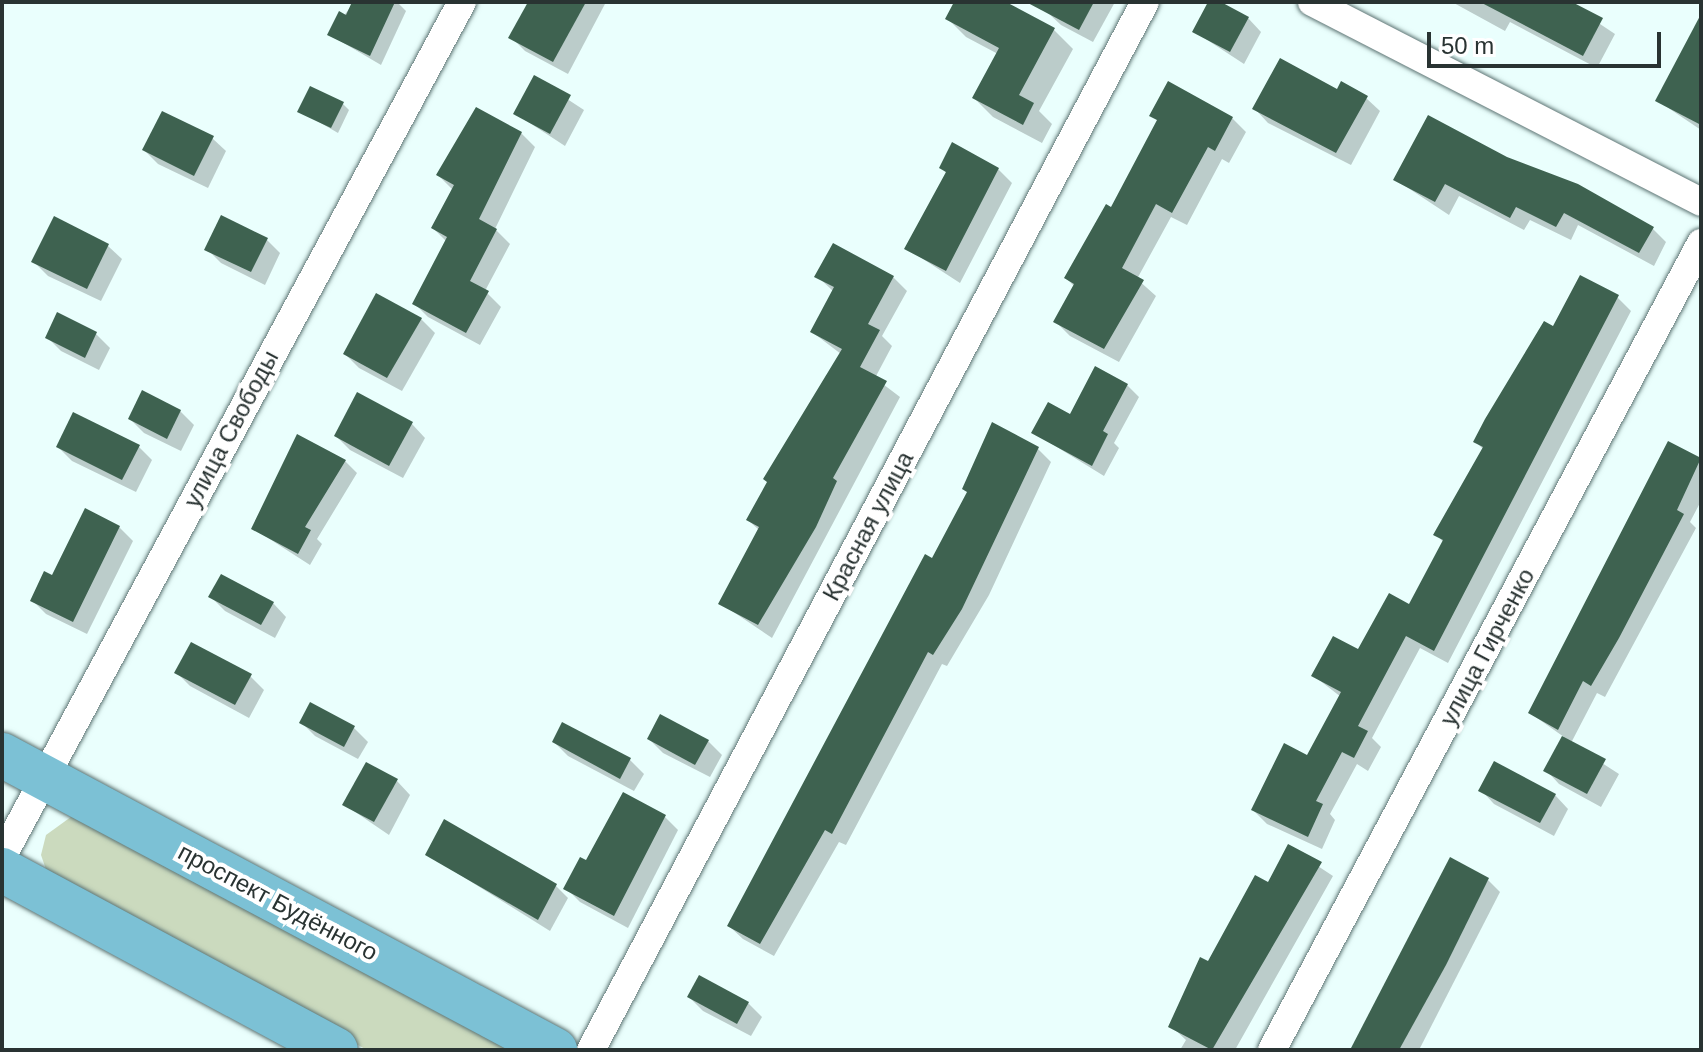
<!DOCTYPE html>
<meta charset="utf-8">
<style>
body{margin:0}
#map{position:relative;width:1703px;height:1052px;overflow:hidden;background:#eafffd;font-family:Arial,sans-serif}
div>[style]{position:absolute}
.green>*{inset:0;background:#cbdabe}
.shadow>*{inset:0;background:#0003}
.building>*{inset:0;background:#3e6250}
.roads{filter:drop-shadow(0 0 2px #5e7574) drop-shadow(0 0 2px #5e7574)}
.street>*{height:28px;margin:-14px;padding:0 14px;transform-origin:14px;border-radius:14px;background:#fff}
.primary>*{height:44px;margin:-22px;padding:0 22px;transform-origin:22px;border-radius:22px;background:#7cc1d5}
span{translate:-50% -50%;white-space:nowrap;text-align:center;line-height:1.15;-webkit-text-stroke:8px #fff;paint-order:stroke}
.street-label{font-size:24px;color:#293332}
.frame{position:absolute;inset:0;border:4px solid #293332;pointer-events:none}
.scale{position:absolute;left:1427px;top:32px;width:234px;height:36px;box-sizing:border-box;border:4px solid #293332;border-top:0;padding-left:10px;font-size:24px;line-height:28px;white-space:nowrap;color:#293332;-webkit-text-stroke:6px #fff;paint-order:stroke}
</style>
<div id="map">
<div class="green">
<div style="clip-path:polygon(75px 814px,521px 1050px,367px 1050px,48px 875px,41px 855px,46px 835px)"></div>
</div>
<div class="shadow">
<div style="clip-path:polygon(354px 2px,397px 2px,406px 11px,381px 65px,330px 35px)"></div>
<div style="clip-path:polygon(530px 2px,606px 2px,568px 74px,525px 51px,511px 37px)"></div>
<div style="clip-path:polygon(956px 2px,1002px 2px,1054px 30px,1073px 49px,1039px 111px,1052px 124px,1042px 143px,993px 117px,974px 98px,998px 54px,966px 37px,947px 18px)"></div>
<div style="clip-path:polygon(1052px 2px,1115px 2px,1093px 42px,1061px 25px,1047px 12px)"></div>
<div style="clip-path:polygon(1211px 2px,1248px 18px,1261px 32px,1244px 64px,1195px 32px)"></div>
<div style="clip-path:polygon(1452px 2px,1567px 2px,1615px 34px,1597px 68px,1510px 22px,1505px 31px)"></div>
<div style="clip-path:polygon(1701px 23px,1701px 130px,1658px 101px)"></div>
<div style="clip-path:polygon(535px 78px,584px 110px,565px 146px,516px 114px)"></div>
<div style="clip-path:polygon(1338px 91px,1366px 98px,1380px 111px,1351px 165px,1268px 123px,1255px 109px)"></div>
<div style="clip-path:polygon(343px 104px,349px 110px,338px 133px,300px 111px)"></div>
<div style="clip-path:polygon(1152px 115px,1232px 118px,1246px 132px,1229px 163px,1222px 159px,1187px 225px,1171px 217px,1137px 279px,1156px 296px,1119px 362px,1070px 336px,1056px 322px,1075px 287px,1066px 278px,1111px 210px,1159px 122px)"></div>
<div style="clip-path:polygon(521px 133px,535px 147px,495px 229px,510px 244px,485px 291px,501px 307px,480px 345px,428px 317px,414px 303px,447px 242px,433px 228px,452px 189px,438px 175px)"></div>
<div style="clip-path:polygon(212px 138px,226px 151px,208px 188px,158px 164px,144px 150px)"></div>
<div style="clip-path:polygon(1506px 159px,1652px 228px,1666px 242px,1654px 266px,1578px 225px,1571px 240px,1530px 220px,1524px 230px,1459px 196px,1449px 215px,1396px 180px)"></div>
<div style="clip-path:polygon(941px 167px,998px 169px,1012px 183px,960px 283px,906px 248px,947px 174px)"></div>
<div style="clip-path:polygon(266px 239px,280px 253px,265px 285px,221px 263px,207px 249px)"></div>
<div style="clip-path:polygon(108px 246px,122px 259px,101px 301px,48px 276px,34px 262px)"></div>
<div style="clip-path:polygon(817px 276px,893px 277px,907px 291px,882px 336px,892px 346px,875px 378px,900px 397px,772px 638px,720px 603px,759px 530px,748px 520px,841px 354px,812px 332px,834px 292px)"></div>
<div style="clip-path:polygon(1617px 297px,1631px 311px,1448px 663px,1420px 648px,1372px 738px,1381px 747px,1368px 771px,1357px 764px,1330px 814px,1335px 820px,1322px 849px,1267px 824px,1253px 810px,1308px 758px,1341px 697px,1314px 676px,1359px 652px,1410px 606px,1444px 543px,1436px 534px,1484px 450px,1476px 442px,1554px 328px)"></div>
<div style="clip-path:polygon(421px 319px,435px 333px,402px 391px,359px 368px,345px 354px)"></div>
<div style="clip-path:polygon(96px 334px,110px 348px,99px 370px,61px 351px,47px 337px)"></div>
<div style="clip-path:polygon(1127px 385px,1139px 397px,1114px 443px,1119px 448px,1104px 476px,1034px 433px)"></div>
<div style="clip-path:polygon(180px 411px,194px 425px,181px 451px,144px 433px,130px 419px)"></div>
<div style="clip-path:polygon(412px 424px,425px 438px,403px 478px,350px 450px,336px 436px)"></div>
<div style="clip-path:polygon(1669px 443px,1701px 460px,1701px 501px,1690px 522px,1696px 528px,1605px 697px,1597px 693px,1571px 743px,1619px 774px,1601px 807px,1559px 784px,1546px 770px,1564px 737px,1530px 713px)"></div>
<div style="clip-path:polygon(138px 446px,152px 460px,136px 492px,72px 461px,58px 447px)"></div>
<div style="clip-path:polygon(1038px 449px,1051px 462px,989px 595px,947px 666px,942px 664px,846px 845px,839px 842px,774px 956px,743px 939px,729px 926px,932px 561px)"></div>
<div style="clip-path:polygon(345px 461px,357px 473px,317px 539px,322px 544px,310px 565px,254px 529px)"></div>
<div style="clip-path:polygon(119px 527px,133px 541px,87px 634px,46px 614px,32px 600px,53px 577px)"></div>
<div style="clip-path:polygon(211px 597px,273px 603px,286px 617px,275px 638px,225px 611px)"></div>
<div style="clip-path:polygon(176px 672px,250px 676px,264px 690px,249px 718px,190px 686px)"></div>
<div style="clip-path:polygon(301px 722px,354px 728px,368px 742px,358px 759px,315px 736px)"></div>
<div style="clip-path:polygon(649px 739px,708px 741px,722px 755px,710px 777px,663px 753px)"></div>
<div style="clip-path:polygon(554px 742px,630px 760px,644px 774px,634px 791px,568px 756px)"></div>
<div style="clip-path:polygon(397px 781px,410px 795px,389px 835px,345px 805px)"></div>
<div style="clip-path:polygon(1481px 790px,1555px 795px,1568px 809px,1554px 836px,1494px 804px)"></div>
<div style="clip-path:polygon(665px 817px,678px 830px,628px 928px,580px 902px,566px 888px,587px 863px)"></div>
<div style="clip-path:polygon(1289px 847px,1333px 876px,1235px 1050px,1180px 1050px,1186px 1040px,1171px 1026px,1209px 964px,1269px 885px)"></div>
<div style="clip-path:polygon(428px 855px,556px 886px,568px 898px,550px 931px)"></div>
<div style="clip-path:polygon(1488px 880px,1500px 892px,1419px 1050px,1351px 1050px)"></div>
<div style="clip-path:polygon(689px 997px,748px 1003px,762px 1017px,751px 1036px,703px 1011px)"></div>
</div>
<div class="building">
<div style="clip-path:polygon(352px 2px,395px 2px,370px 56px,327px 35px,339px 11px,346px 15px)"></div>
<div style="clip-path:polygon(528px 2px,586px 2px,553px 62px,508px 38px)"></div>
<div style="clip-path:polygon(954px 2px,1006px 2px,1055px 28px,1019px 95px,1034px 103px,1023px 125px,972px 98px,999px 48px,945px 19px)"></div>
<div style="clip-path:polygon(1026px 2px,1094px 2px,1079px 30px)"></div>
<div style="clip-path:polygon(1208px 2px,1221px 2px,1249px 17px,1230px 52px,1192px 32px)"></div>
<div style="clip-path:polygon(1480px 2px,1572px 2px,1603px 18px,1583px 56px)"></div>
<div style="clip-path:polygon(1701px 14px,1701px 125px,1655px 101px)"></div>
<div style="clip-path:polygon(1280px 58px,1337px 89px,1341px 81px,1368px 96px,1336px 153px,1252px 109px)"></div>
<div style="clip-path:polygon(534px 75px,571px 95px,550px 134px,513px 114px)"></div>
<div style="clip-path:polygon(1168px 81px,1233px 117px,1215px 151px,1208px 147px,1172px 213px,1156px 204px,1122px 268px,1144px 280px,1104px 349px,1053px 322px,1074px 284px,1064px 278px,1106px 204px,1111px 207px,1157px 120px,1149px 116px)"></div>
<div style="clip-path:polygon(310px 86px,344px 102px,331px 128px,297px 112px)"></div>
<div style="clip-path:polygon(476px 107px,522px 132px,479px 219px,497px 229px,470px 281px,489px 291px,466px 333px,412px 304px,447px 237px,431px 228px,454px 185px,436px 175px)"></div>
<div style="clip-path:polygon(162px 111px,214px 136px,194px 176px,142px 150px)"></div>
<div style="clip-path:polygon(1428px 115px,1507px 157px,1578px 184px,1654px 227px,1639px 253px,1564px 213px,1556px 227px,1516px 207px,1510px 218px,1445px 184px,1435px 202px,1393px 180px)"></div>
<div style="clip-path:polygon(952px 142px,999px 168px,946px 271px,904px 249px,946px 172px,939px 168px)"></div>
<div style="clip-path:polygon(221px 215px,268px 238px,251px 272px,204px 250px)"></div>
<div style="clip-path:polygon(54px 216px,109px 244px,87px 289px,31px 262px)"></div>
<div style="clip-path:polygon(833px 243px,894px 276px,868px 324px,880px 330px,860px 367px,887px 381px,833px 478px,837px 481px,816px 527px,758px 625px,718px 604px,759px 527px,746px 520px,767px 482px,763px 479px,842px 349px,810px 332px,834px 287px,814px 277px)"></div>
<div style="clip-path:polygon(1580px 275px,1619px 295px,1434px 651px,1406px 636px,1358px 726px,1368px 731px,1354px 758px,1342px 752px,1316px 801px,1323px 804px,1308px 837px,1251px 810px,1284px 743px,1307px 755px,1341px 692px,1311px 676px,1333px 636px,1358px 649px,1389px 593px,1409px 604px,1443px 540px,1433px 535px,1483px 447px,1473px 442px,1485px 419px,1544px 321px,1553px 326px)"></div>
<div style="clip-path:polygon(376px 293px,422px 318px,387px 378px,343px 354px)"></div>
<div style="clip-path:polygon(57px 312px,97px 332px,85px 358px,45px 338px)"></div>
<div style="clip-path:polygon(1095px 366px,1128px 384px,1103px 431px,1108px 434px,1092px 466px,1031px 433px,1048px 402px,1070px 414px)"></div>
<div style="clip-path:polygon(142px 390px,181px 410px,167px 439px,128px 419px)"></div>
<div style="clip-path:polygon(357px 392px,413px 422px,389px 466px,334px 436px)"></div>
<div style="clip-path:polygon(73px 412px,140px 445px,122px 480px,56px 447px)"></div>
<div style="clip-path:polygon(992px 422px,1039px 447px,962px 609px,933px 655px,928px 652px,832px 834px,825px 830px,760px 944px,727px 926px,925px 554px,932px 558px,967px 492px,962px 489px)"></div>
<div style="clip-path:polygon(297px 434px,346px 460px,305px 527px,311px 530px,298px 554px,251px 529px)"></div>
<div style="clip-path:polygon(1668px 441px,1701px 458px,1677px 510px,1684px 514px,1619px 638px,1591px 686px,1583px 681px,1558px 730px,1528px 713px)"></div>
<div style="clip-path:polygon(85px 508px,120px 526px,73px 622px,30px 601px,44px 571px,52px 575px)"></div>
<div style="clip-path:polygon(221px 574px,274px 602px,261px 625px,208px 597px)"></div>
<div style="clip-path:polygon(191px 642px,252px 674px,235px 705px,174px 673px)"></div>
<div style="clip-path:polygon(310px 702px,355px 726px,344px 747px,299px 723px)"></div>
<div style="clip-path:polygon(660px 714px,709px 740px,695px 765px,647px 739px)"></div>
<div style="clip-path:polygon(562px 722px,631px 758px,620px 779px,552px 742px)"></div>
<div style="clip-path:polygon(1562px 736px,1606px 759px,1587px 794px,1543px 771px)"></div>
<div style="clip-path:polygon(1494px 761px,1556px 794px,1540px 823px,1478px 791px)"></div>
<div style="clip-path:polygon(366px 762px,398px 779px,374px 822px,342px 805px)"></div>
<div style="clip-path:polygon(623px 792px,666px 815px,614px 916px,563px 889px,580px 857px,586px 860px)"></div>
<div style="clip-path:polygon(444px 819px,557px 884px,538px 920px,425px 855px)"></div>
<div style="clip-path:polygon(1288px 844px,1322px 862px,1212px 1050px,1168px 1027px,1200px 957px,1208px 961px,1255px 875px,1268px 882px)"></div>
<div style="clip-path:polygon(1450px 857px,1489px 878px,1446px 965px,1399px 1050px,1350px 1050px)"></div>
<div style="clip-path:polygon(699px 975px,749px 1002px,737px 1024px,687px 997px)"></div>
</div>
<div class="roads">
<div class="street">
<div style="left:1312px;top:2px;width:437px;rotate:27.2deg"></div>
<div style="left:2px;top:857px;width:971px;rotate:-61.72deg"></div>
<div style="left:591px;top:1050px;width:1185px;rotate:-62.14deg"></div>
<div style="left:1272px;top:1050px;width:914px;rotate:-62deg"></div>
</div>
<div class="primary">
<div style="left:2px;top:755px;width:627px;rotate:28.08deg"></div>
<div style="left:2px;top:870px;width:379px;rotate:28.3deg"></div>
</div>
</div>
<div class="street-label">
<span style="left:231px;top:429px;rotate:-62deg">улица Свободы</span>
<span style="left:868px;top:526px;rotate:-62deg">Красная улица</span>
<span style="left:1487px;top:647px;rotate:-62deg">улица Гирченко</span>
<span style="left:278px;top:902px;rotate:28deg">проспект Будённого</span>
</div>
<div class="frame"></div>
<div class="scale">50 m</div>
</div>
